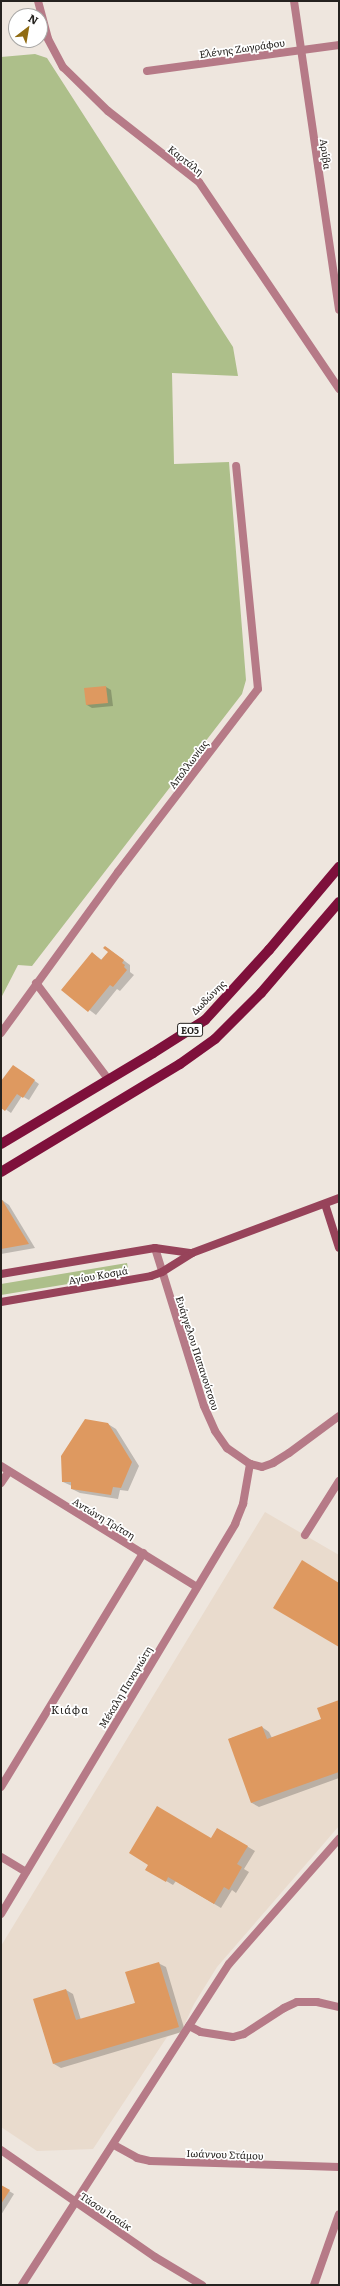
<!DOCTYPE html>
<meta charset="utf-8">
<style>
body{margin:0}
#map{position:relative;width:340px;height:2286px;overflow:hidden;background:#eee6de;font-family:Literata,serif}
div>[style]{position:absolute}
.built>*{inset:0;background:#e9dbcd}
.green>*{inset:0;background:#adbf8a}
.shadow>*{inset:0;background:#0003}
.building>*{inset:0;background:#de9960}
.lane>*{height:8px;margin:-4px;padding:0 4px;transform-origin:4px;border-radius:4px;background:#b67a87}
.street>*{height:8px;margin:-4px;padding:0 4px;transform-origin:4px;border-radius:4px;background:#b67a87}
.secondary>*{height:8px;margin:-4px;padding:0 4px;transform-origin:4px;border-radius:4px;background:#97435a}
.primary>*{height:10px;margin:-5px;padding:0 5px;transform-origin:5px;border-radius:5px;background:#7e103b}
span{translate:-50% -50%;white-space:nowrap;text-align:center;line-height:1.15;-webkit-text-stroke:3.5px #fff;paint-order:stroke}
.shield-label span{padding:1px 3px;background:#fff;border:1px solid;border-radius:3px;-webkit-text-stroke-width:0}
.shield-label{font-size:9px;color:#25221f;font-weight:700}
.street-label{font-size:10px;color:#25221f}
.neighbourhood-label{font-size:11px;color:#25221f;letter-spacing:1px}
.frame{position:absolute;inset:0;border:2px solid #25221f;pointer-events:none}
.north{position:absolute;left:8px;top:8px;width:40px;height:40px;box-sizing:border-box;background:#fff;border:1px solid #a8a7a5;border-radius:50%;rotate:31deg;font-size:11px;font-weight:700;line-height:16px;text-align:center;color:#25221f}
.north::after{content:'';display:block;margin:auto;width:14px;height:18px;background:#916c13;clip-path:polygon(50% 0,100% 100%,50% 72%,0 100%)}
</style>
<div id="map">
<div class="built">
<div style="clip-path:polygon(265px 1512px,339px 1555px,339px 1826px,217px 1967px,194px 2004px,181px 2032px,167px 2037px,93px 2149px,37px 2151px,1px 2127px,1px 1946px)"></div>
</div>
<div class="green">
<div style="clip-path:polygon(35px 54px,47px 58px,233px 347px,238px 376px,172px 373px,174px 464px,229px 462px,246px 680px,242px 694px,32px 966px,18px 965px,1px 998px,1px 57px)"></div>
<div style="clip-path:polygon(127px 1263px,129px 1274px,1px 1295px,1px 1284px)"></div>
</div>
<div class="shadow">
<div style="clip-path:polygon(106px 687px,111px 690px,113px 706px,92px 708px,87px 705px,86px 689px)"></div>
<div style="clip-path:polygon(106px 947px,130px 965px,130px 972px,134px 975px,120px 991px,117px 989px,96px 1015px,63px 990px,92px 953px,102px 960px,109px 952px)"></div>
<div style="clip-path:polygon(18px 1069px,39px 1084px,29px 1100px,22px 1096px,11px 1113px,1px 1106px,1px 1082px)"></div>
<div style="clip-path:polygon(2px 1200px,9px 1205px,35px 1248px,1px 1254px)"></div>
<div style="clip-path:polygon(108px 1424px,116px 1429px,139px 1466px,128px 1491px,120px 1490px,118px 1499px,80px 1493px,72px 1489px,72px 1486px,63px 1482px)"></div>
<div style="clip-path:polygon(339px 1701px,339px 1778px,259px 1807px,252px 1803px,229px 1739px,262px 1727px,269px 1732px,272px 1738px,323px 1720px)"></div>
<div style="clip-path:polygon(218px 1829px,255px 1851px,244px 1869px,249px 1872px,236px 1893px,232px 1890px,221px 1908px,176px 1881px,173px 1885px,146px 1869px,212px 1839px)"></div>
<div style="clip-path:polygon(158px 1963px,166px 1967px,185px 2031px,61px 2068px,54px 2064px,66px 1990px,73px 1994px,81px 2020px,136px 2003px)"></div>
<div style="clip-path:polygon(1px 2186px,14px 2194px,1px 2215px)"></div>
</div>
<div class="building">
<div style="clip-path:polygon(106px 686px,108px 703px,86px 705px,84px 688px)"></div>
<div style="clip-path:polygon(105px 946px,124px 960px,122px 963px,125px 965px,124px 967px,127px 970px,113px 987px,110px 985px,88px 1012px,61px 990px,92px 952px,101px 960px,108px 952px,103px 948px)"></div>
<div style="clip-path:polygon(13px 1065px,35px 1080px,23px 1098px,17px 1094px,5px 1111px,1px 1108px,1px 1081px)"></div>
<div style="clip-path:polygon(1px 1198px,29px 1244px,1px 1249px)"></div>
<div style="clip-path:polygon(85px 1419px,108px 1423px,132px 1462px,121px 1488px,113px 1487px,111px 1495px,71px 1489px,71px 1482px,62px 1482px,61px 1456px)"></div>
<div style="clip-path:polygon(302px 1560px,339px 1583px,339px 1647px,273px 1608px)"></div>
<div style="clip-path:polygon(339px 1700px,339px 1772px,251px 1803px,228px 1739px,262px 1726px,267px 1739px,321px 1719px,317px 1708px)"></div>
<div style="clip-path:polygon(157px 1806px,211px 1838px,217px 1828px,248px 1846px,237px 1864px,242px 1867px,229px 1890px,224px 1887px,214px 1904px,168px 1877px,166px 1882px,145px 1870px,148px 1865px,129px 1853px)"></div>
<div style="clip-path:polygon(159px 1962px,179px 2027px,53px 2064px,33px 1999px,66px 1989px,76px 2020px,135px 2003px,125px 1972px)"></div>
<div style="clip-path:polygon(1px 2185px,10px 2190px,1px 2204px)"></div>
</div>
<div class="lane">
<div style="left:305px;top:1535px;width:64px;rotate:-57.8deg"></div>
</div>
<div class="street">
<div style="left:38px;top:1px;width:39px;rotate:75deg"></div>
<div style="left:48px;top:39px;width:32px;rotate:62deg"></div>
<div style="left:63px;top:67px;width:63px;rotate:44.4deg"></div>
<div style="left:108px;top:111px;width:115px;rotate:38deg"></div>
<div style="left:199px;top:182px;width:250px;rotate:55.9deg"></div>
<div style="left:294px;top:1px;width:312px;rotate:81.7deg"></div>
<div style="left:147px;top:71px;width:194px;rotate:-7.7deg"></div>
<div style="left:36px;top:983px;width:120px;rotate:53.1deg"></div>
<div style="left:1px;top:1033px;width:199px;rotate:-54deg"></div>
<div style="left:118px;top:872px;width:230px;rotate:-52.6deg"></div>
<div style="left:258px;top:689px;width:224px;rotate:-95.6deg"></div>
<div style="left:155px;top:1248px;width:165px;rotate:72.8deg"></div>
<div style="left:204px;top:1406px;width:27px;rotate:66deg"></div>
<div style="left:215px;top:1431px;width:21px;rotate:55deg"></div>
<div style="left:227px;top:1448px;width:28px;rotate:35deg"></div>
<div style="left:250px;top:1464px;width:12px;rotate:14deg"></div>
<div style="left:262px;top:1467px;width:12px;rotate:-20deg"></div>
<div style="left:273px;top:1463px;width:19px;rotate:-32deg"></div>
<div style="left:289px;top:1453px;width:62px;rotate:-36.5deg"></div>
<div style="left:1px;top:1466px;width:230px;rotate:31.7deg"></div>
<div style="left:1px;top:1483px;width:14px;rotate:-56deg"></div>
<div style="left:1px;top:1787px;width:274px;rotate:-58.7deg"></div>
<div style="left:1px;top:1857px;width:29px;rotate:31deg"></div>
<div style="left:1px;top:1914px;width:455px;rotate:-59deg"></div>
<div style="left:235px;top:1524px;width:22px;rotate:-68deg"></div>
<div style="left:243px;top:1504px;width:41px;rotate:-80.1deg"></div>
<div style="left:189px;top:2026px;width:13px;rotate:27deg"></div>
<div style="left:201px;top:2032px;width:32px;rotate:9deg"></div>
<div style="left:233px;top:2037px;width:11px;rotate:-15deg"></div>
<div style="left:244px;top:2034px;width:48px;rotate:-33deg"></div>
<div style="left:284px;top:2008px;width:14px;rotate:-25deg"></div>
<div style="left:297px;top:2002px;width:20px"></div>
<div style="left:317px;top:2002px;width:23px;rotate:13deg"></div>
<div style="left:114px;top:2145px;width:26px;rotate:29deg"></div>
<div style="left:137px;top:2158px;width:13px;rotate:13deg"></div>
<div style="left:150px;top:2161px;width:189px;rotate:1.8deg"></div>
<div style="left:1px;top:2150px;width:188px;rotate:34.8deg"></div>
<div style="left:155px;top:2257px;width:55px;rotate:30.8deg"></div>
<div style="left:22px;top:2285px;width:382px;rotate:-57.2deg"></div>
<div style="left:229px;top:1964px;width:167px;rotate:-48.7deg"></div>
<div style="left:314px;top:2285px;width:75px;rotate:-70.6deg"></div>
</div>
<div class="secondary">
<div style="left:325px;top:1204px;width:46px;rotate:72.3deg"></div>
<div style="left:1px;top:1274px;width:156px;rotate:-9.6deg"></div>
<div style="left:155px;top:1248px;width:37px;rotate:8deg"></div>
<div style="left:1px;top:1302px;width:152px;rotate:-9.8deg"></div>
<div style="left:151px;top:1276px;width:12px;rotate:-20deg"></div>
<div style="left:162px;top:1272px;width:36px;rotate:-32deg"></div>
<div style="left:192px;top:1253px;width:157px;rotate:-20.5deg"></div>
</div>
<div class="primary">
<div style="left:1px;top:1144px;width:177px;rotate:-30.9deg"></div>
<div style="left:153px;top:1053px;width:62px;rotate:-32.4deg"></div>
<div style="left:205px;top:1020px;width:95px;rotate:-47.6deg"></div>
<div style="left:269px;top:950px;width:109px;rotate:-49.9deg"></div>
<div style="left:1px;top:1172px;width:209px;rotate:-31.1deg"></div>
<div style="left:180px;top:1064px;width:43px;rotate:-35.5deg"></div>
<div style="left:215px;top:1039px;width:65px;rotate:-45deg"></div>
<div style="left:261px;top:993px;width:120px;rotate:-49.4deg"></div>
</div>
<div class="shield-label">
<span style="left:190px;top:1030px">ΕΟ5</span>
</div>
<div class="street-label">
<span style="left:242px;top:48px;rotate:-8deg">Ελένης Ζωγράφου</span>
<span style="left:326px;top:154px;rotate:82deg">Αρύβα</span>
<span style="left:186px;top:160px;rotate:38deg">Καρτάλη</span>
<span style="left:188px;top:764px;rotate:-53deg">Απολλωνίας</span>
<span style="left:208px;top:997px;rotate:-45deg">Δωδώνης</span>
<span style="left:98px;top:1275px;rotate:-10deg">Αγίου Κοσμά</span>
<span style="left:198px;top:1353px;rotate:72deg">Ευάγγελου Παπανούτσου</span>
<span style="left:104px;top:1518px;rotate:31deg">Αντώνη Τρίτση</span>
<span style="left:125px;top:1687px;rotate:-59deg">Μέκαλη Παναγιώτη</span>
<span style="left:225px;top:2154px;rotate:2deg">Ιωάννου Στάμου</span>
<span style="left:106px;top:2211px;rotate:34deg">Τάσου Ισαάκ</span>
</div>
<div class="neighbourhood-label">
<span style="left:70px;top:1709px">Κιάφα</span>
</div>
<div class="frame"></div>
<div class="north">N</div>
</div>
